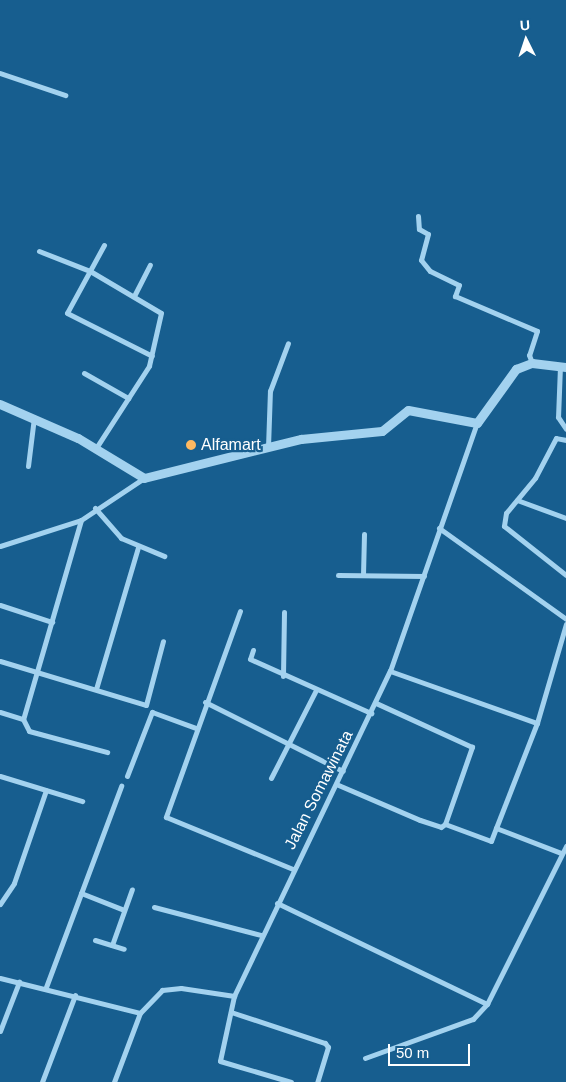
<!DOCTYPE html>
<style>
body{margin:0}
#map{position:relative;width:566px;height:1082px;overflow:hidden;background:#175e8f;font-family:Arial,sans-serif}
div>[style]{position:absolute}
.minor>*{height:5px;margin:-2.5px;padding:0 2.5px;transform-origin:2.5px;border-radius:2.5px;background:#a3d2ef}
.tertiary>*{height:9px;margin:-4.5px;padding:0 4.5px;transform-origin:4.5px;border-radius:4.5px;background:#a3d2ef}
.dots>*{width:14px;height:14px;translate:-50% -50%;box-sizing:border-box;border:2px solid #175e8f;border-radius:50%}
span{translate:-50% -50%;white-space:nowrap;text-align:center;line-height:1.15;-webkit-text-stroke:4.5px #175e8f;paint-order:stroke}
.poi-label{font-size:16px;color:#fff}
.left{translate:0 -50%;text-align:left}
.street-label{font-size:16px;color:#fff}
.north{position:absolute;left:501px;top:15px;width:50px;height:50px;-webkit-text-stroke:4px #175e8f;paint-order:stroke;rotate:356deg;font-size:14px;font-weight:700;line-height:20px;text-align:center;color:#fff}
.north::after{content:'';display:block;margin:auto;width:18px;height:22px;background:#fff;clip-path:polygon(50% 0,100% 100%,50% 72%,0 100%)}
.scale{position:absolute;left:388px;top:1044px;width:82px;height:22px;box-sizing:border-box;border:2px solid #fff;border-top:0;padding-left:6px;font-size:15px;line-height:18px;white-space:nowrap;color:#fff;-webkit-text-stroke:4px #175e8f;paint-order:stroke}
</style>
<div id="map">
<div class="minor">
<div style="left:0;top:73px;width:69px;rotate:18.7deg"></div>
<div style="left:418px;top:216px;width:13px;rotate:86deg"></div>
<div style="left:419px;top:229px;width:10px;rotate:29deg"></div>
<div style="left:428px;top:234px;width:27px;rotate:105deg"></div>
<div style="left:421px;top:260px;width:14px;rotate:51deg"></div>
<div style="left:430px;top:271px;width:32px;rotate:26deg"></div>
<div style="left:459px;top:285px;width:12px;rotate:110deg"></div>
<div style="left:455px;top:296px;width:89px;rotate:23.1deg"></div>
<div style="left:537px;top:331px;width:25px;rotate:108deg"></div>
<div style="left:529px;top:355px;width:9px;rotate:69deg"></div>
<div style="left:104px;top:245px;width:77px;rotate:118.6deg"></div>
<div style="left:67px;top:313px;width:95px;rotate:26.8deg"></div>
<div style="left:39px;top:251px;width:55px;rotate:21.4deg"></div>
<div style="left:90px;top:271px;width:82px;rotate:30.6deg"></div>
<div style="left:161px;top:313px;width:54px;rotate:102.8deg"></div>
<div style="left:149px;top:366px;width:98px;rotate:122.9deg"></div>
<div style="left:134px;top:296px;width:35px;rotate:-63deg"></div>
<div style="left:560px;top:366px;width:51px;rotate:92.2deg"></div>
<div style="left:558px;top:417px;width:14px;rotate:56deg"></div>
<div style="left:84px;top:373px;width:51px;rotate:29.6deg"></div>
<div style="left:566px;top:440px;width:10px;rotate:-169deg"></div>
<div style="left:556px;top:438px;width:45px;rotate:117.7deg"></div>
<div style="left:535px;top:478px;width:45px;rotate:129.6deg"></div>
<div style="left:506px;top:513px;width:13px;rotate:99deg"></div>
<div style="left:504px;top:526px;width:79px;rotate:38.3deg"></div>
<div style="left:268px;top:447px;width:56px;rotate:-88deg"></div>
<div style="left:270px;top:391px;width:51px;rotate:-69.4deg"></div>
<div style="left:28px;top:466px;width:49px;rotate:-83deg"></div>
<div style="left:517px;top:500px;width:52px;rotate:20.2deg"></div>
<div style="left:95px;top:508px;width:40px;rotate:49deg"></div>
<div style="left:121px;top:538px;width:47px;rotate:22.7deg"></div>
<div style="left:81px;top:520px;width:207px;rotate:106.2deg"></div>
<div style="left:23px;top:719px;width:13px;rotate:63deg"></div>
<div style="left:29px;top:731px;width:81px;rotate:15.1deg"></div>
<div style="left:439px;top:528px;width:156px;rotate:35.6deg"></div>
<div style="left:0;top:546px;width:85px;rotate:-17.8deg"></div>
<div style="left:81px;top:520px;width:76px;rotate:-33.7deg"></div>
<div style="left:338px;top:575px;width:86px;rotate:0.7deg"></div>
<div style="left:363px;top:575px;width:41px;rotate:-88.6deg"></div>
<div style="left:0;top:605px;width:55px;rotate:18.1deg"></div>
<div style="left:240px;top:611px;width:219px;rotate:109.8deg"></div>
<div style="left:166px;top:817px;width:137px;rotate:22.3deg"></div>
<div style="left:253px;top:650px;width:9px;rotate:108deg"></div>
<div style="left:250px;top:659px;width:133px;rotate:24.1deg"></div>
<div style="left:0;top:661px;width:152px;rotate:16.8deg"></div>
<div style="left:146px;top:705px;width:66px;rotate:-75.1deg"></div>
<div style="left:390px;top:671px;width:156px;rotate:19.5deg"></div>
<div style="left:283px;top:676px;width:64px;rotate:-89.1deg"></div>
<div style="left:96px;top:689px;width:148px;rotate:-73.5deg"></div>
<div style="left:205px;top:702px;width:154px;rotate:26.6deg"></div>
<div style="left:0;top:712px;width:24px;rotate:17deg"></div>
<div style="left:0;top:776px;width:86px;rotate:17deg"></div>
<div style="left:127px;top:776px;width:69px;rotate:-68.7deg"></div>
<div style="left:152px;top:712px;width:47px;rotate:20deg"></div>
<div style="left:271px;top:778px;width:97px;rotate:-62.9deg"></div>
<div style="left:336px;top:784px;width:91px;rotate:23.2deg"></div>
<div style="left:420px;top:820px;width:22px;rotate:18deg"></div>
<div style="left:441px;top:827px;width:5px;rotate:-37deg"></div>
<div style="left:445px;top:824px;width:82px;rotate:-70.7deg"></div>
<div style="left:472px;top:747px;width:106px;rotate:-155.4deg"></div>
<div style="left:445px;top:824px;width:49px;rotate:20.3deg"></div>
<div style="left:491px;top:841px;width:14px;rotate:-69deg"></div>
<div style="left:496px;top:828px;width:70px;rotate:21deg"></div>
<div style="left:496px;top:828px;width:113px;rotate:-68.7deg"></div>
<div style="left:537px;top:723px;width:103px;rotate:-73.7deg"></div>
<div style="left:81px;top:893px;width:46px;rotate:21.6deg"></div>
<div style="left:277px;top:903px;width:233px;rotate:25.7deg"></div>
<div style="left:487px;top:1004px;width:177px;rotate:-63.4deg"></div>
<div style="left:0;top:904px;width:25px;rotate:-56deg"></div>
<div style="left:14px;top:883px;width:98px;rotate:-71deg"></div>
<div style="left:154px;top:907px;width:111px;rotate:14.7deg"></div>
<div style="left:95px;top:940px;width:30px;rotate:17deg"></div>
<div style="left:112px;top:945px;width:59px;rotate:-70.3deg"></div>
<div style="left:0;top:978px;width:144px;rotate:14deg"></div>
<div style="left:46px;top:987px;width:215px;rotate:-69.5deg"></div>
<div style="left:234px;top:996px;width:66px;rotate:102.2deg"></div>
<div style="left:220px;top:1061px;width:74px;rotate:16.5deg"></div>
<div style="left:231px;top:1012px;width:99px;rotate:18.3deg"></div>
<div style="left:325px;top:1043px;width:5px;rotate:53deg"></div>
<div style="left:328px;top:1047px;width:37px;rotate:107deg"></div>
<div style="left:0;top:1031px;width:53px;rotate:-68.8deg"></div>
<div style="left:365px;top:1058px;width:115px;rotate:-19.9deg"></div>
<div style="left:473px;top:1019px;width:21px;rotate:-47deg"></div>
<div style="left:42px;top:1082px;width:93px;rotate:-69.2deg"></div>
<div style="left:114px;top:1082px;width:74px;rotate:-69.4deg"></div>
<div style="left:140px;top:1013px;width:32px;rotate:-46deg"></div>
<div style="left:162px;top:990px;width:19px;rotate:-6deg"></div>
<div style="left:181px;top:988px;width:54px;rotate:8.6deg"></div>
<div style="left:234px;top:996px;width:361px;rotate:-64.4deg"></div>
<div style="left:390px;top:671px;width:263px;rotate:-70.7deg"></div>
</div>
<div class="tertiary">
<div style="left:0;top:404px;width:85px;rotate:23.6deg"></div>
<div style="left:78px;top:438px;width:77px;rotate:31.2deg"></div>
<div style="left:144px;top:478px;width:162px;rotate:-14deg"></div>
<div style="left:301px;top:439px;width:81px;rotate:-5.6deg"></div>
<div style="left:382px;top:431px;width:33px;rotate:-39deg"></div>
<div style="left:408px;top:410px;width:70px;rotate:10.7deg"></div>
<div style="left:477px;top:423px;width:67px;rotate:-54.2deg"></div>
<div style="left:516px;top:369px;width:17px;rotate:-21deg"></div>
<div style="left:532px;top:363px;width:34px;rotate:7deg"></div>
</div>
<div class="dots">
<div style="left:191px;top:445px;background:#ffb961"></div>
</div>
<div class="poi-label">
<span class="left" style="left:201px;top:445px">Alfamart</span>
</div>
<div class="street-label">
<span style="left:319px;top:790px;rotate:-63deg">Jalan Somawinata</span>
</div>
<div class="north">U</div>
<div class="scale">50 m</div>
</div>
